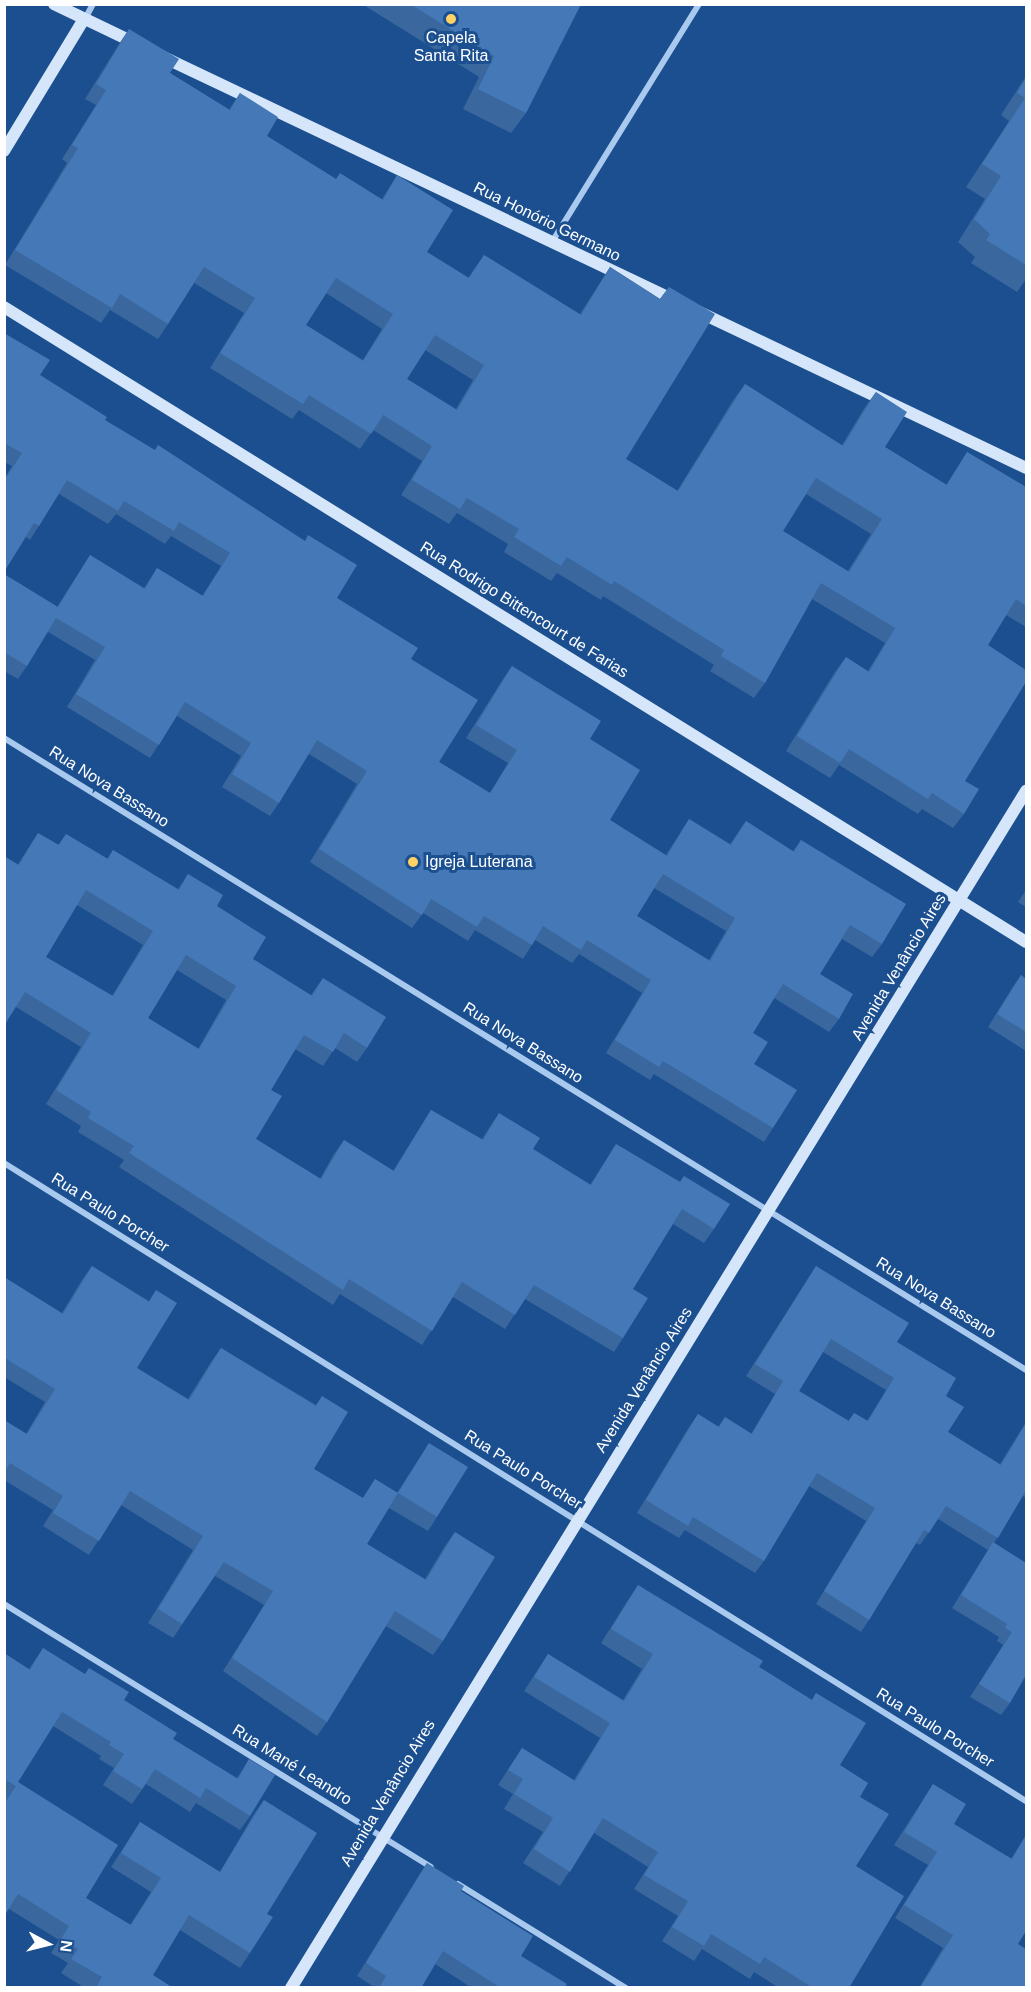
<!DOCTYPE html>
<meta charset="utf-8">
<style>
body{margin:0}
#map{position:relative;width:1031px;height:1992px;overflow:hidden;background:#1b4f8f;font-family:Helvetica,sans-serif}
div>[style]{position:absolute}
.street>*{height:6px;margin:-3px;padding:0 3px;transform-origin:3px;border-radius:3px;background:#a9c9ee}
.secondary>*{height:12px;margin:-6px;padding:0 6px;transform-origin:6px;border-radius:6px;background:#d6e6fa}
.wall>*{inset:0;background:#3a679d}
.building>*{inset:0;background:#4478b7}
.dots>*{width:16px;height:16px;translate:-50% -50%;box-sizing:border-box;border:3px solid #1b4f8f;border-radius:50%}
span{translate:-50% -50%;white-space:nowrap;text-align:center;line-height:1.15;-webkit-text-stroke:6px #1b4f8f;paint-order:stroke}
.poi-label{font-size:16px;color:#fff}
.left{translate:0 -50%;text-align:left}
.street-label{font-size:16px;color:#fff}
.frame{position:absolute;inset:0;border:6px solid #fff;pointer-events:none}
.north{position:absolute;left:18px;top:1914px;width:60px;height:60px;-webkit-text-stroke:4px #1b4f8f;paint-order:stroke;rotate:97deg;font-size:16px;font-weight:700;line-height:24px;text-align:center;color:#fff}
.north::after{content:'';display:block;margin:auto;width:21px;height:27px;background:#fff;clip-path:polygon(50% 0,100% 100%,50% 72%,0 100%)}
</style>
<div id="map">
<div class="street">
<div style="left:85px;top:19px;width:17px;rotate:-62deg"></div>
<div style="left:552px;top:242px;width:280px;rotate:-58.3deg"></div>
<div style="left:4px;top:738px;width:1202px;rotate:31.73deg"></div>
<div style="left:4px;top:1163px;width:1205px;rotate:31.98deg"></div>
<div style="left:4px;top:1604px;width:501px;rotate:31.63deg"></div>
<div style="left:458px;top:1884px;width:198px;rotate:31.8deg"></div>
</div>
<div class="secondary">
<div style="left:54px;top:4px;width:92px;rotate:25.7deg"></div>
<div style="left:161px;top:56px;width:570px;rotate:25.44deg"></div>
<div style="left:4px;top:151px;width:154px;rotate:-58.8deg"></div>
<div style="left:4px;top:307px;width:1203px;rotate:31.85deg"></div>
<div style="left:697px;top:311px;width:365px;rotate:25.5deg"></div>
<div style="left:291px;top:1988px;width:1405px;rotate:-58.45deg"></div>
</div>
<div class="wall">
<div style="clip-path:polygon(362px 4px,581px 4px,526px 113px,511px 133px,463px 109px,479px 77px)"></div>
<div style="clip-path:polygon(evenodd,129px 29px,170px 73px,229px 110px,240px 93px,267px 136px,336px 179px,382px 199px,397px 175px,427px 252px,468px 278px,484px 255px,580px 314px,610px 267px,660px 299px,669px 287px,626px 459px,677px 491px,734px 399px,745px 384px,842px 445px,865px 407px,876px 392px,885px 447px,946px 485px,967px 452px,1026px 487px,1026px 627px,1006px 615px,988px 645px,965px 781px,964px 814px,953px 828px,922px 809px,918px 814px,839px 765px,830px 778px,786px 751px,835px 672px,846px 657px,868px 671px,885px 643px,812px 599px,765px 683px,754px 698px,710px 671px,714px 665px,603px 596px,601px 600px,557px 573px,551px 581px,504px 552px,508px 544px,457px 513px,449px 524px,401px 495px,422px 461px,373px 430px,360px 449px,299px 410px,292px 419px,210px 368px,244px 313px,194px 283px,168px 324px,158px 339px,110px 310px,101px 323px,5px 265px,67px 163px,62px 159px,96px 105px,85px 99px,119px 44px,129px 29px,326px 293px,382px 329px,363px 360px,306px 325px,326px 293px,129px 29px,425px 350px,473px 380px,456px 409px,407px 379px,425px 350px,129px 29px,806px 494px,871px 534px,848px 571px,783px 531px,806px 494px)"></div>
<div style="clip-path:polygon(1026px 76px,1026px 279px,1017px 292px,971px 263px,975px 257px,958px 242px,985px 199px,966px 187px,1009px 121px,1001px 115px)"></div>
<div style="clip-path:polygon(evenodd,4px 333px,40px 375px,105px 420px,337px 598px,411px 659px,439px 762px,490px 793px,508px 763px,466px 738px,503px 679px,512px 666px,590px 739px,610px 820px,666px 855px,689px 819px,730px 844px,746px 821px,793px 851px,801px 840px,882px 944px,872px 957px,842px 939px,820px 974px,839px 1019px,829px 1032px,774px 998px,753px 1033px,754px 1064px,773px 1128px,764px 1142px,654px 1074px,650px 1080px,606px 1053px,642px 993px,579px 954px,572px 963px,535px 940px,523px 959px,475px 930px,468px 941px,423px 913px,412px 928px,310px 862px,357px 784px,309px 754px,279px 803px,270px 816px,222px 787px,241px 756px,177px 716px,150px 758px,67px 707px,95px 660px,48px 632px,27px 666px,18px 679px,4px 671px,4px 574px,57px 607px,90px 555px,144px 588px,157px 568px,202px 596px,221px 566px,171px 536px,165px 544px,116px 514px,108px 524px,59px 494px,30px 540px,26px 537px,4px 572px,4px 479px,12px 466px,4px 462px,4px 333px,654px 888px,726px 931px,709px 960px,637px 916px,654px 888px)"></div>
<div style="clip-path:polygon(evenodd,38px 833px,58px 845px,66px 834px,107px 859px,113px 850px,178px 889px,188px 874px,217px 906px,253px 959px,311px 995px,323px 978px,367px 1048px,357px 1062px,335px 1048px,323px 1066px,295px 1049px,271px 1090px,256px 1139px,320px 1179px,334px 1154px,344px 1140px,393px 1171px,422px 1124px,431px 1110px,482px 1139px,499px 1113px,533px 1149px,590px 1185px,616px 1144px,680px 1182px,684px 1176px,714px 1229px,704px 1243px,673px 1224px,633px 1289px,623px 1338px,614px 1352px,525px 1299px,505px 1329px,453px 1297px,422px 1345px,340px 1294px,333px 1305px,119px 1167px,124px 1160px,78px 1132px,81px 1126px,46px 1104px,81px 1047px,16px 1007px,18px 864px,38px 833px,77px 905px,143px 945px,112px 996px,46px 957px,77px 905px,38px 833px,177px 970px,226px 1000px,198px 1049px,148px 1018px,177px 970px)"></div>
<div style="clip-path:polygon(1026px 890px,1026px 907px,1018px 902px)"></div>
<div style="clip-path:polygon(1021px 975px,1026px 979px,1026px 1051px,988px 1027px,1012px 988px)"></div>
<div style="clip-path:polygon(92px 1266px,149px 1301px,156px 1290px,137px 1368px,188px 1399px,211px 1362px,221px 1348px,316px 1405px,322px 1396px,314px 1469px,363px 1498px,375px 1479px,397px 1493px,429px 1443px,437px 1517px,428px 1531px,389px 1508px,367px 1544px,425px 1579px,445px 1546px,455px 1532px,443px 1641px,433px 1655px,386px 1626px,327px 1722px,317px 1736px,223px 1671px,264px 1605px,215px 1576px,173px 1638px,148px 1623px,193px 1550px,121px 1505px,89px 1555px,43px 1526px,53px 1510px,4px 1480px,4px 1420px,26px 1434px,45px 1402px,4px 1377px,4px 1277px,62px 1313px,82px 1280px)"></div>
<div style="clip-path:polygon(evenodd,816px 1266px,897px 1342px,946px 1396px,948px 1432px,1000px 1464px,1026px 1422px,1026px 1498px,1023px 1496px,994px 1543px,1026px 1563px,1010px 1703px,1001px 1715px,970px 1697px,1003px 1645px,997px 1641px,999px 1637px,952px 1608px,988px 1550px,938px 1519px,920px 1545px,916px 1543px,869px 1620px,861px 1632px,816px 1604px,866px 1521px,809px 1486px,764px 1561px,755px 1573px,685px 1530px,679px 1538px,637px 1513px,689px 1427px,698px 1414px,718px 1427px,725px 1417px,751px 1434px,775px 1394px,746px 1376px,816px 1266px,823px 1352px,886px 1390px,867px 1421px,854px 1413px,848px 1421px,799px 1391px,823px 1352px)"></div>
<div style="clip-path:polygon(638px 1585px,759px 1667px,812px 1700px,816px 1693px,840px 1765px,860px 1797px,849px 1988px,779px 1988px,754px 1972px,750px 1979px,702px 1949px,694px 1961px,662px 1941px,678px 1916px,634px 1889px,648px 1867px,594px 1833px,560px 1886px,523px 1863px,543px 1832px,504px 1809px,513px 1794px,498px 1785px,522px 1748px,574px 1780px,600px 1738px,524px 1691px,548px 1654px,623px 1700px,642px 1669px,601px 1643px,628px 1600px)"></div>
<div style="clip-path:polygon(43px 1648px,124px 1700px,173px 1739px,237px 1778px,249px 1759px,250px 1816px,240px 1830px,196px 1803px,190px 1812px,146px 1784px,132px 1804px,103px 1785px,114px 1768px,99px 1759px,101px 1756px,53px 1726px,18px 1782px,86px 1898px,130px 1925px,151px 1892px,111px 1867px,140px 1822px,220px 1872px,254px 1814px,264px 1800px,267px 1914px,250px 1953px,240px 1968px,180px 1930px,153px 1975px,173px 1988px,85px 1988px,61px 1973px,68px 1963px,51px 1953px,59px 1940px,9px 1909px,4px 1916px,4px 1802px,6px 1800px,4px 1799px,4px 1653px,29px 1669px)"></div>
<div style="clip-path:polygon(933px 1784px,954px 1824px,1011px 1859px,1026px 1835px,1018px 1944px,1026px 1988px,919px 1988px,943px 1948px,895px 1918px,928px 1865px,894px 1845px)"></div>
<div style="clip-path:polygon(427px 1863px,461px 1891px,521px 1956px,564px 1988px,472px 1988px,435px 1964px,421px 1988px,376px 1988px,357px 1976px,419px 1875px)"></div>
</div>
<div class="building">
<div style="clip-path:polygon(410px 4px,581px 4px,526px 113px,478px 89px,494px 56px)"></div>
<div style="clip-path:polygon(evenodd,129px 29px,179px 59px,170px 73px,230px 110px,240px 93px,278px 117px,267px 136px,336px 179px,340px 173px,383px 200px,397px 175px,453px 210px,427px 252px,469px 278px,484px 255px,581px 315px,610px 267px,660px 299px,669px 287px,715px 314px,626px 459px,678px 491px,745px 384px,843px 446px,876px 392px,907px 412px,885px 447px,947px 485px,967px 452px,1026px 487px,1026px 606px,1016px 599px,988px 645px,1026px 670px,1026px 682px,965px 781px,979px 789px,964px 814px,932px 793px,928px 799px,849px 749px,840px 763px,797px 736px,846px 657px,869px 672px,895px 628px,821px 583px,765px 683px,721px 656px,724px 650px,614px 581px,612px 585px,567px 557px,561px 566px,514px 537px,519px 529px,467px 498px,460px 509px,412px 480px,432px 446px,383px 415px,371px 434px,309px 395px,303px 404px,220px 353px,255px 298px,204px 267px,168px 324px,120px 294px,112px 308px,15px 250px,78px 148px,72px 145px,106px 90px,96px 84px,129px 29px,336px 278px,393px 314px,363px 361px,306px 325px,336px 278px,129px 29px,435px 335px,484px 365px,457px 410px,407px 379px,435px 335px,129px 29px,816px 478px,882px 519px,849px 572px,783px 531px,816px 478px)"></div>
<div style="clip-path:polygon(1026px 78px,1026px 265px,986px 240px,990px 234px,974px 219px,1001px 176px,982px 164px,1025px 98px,1017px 93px)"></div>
<div style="clip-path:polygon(evenodd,4px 333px,50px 360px,40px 375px,107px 417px,105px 420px,155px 450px,158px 445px,305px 541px,308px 535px,357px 565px,337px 598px,418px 648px,411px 659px,478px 700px,439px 762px,490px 793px,517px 750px,476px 725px,512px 666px,601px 721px,590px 739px,640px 770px,610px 820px,667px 856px,689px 819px,731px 845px,746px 821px,794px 852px,801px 840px,906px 904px,882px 944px,850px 925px,820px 974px,853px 994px,839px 1019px,783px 984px,753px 1033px,768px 1042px,754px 1064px,797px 1090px,773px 1128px,663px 1061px,659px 1067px,615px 1040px,651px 980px,587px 940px,581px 950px,543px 926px,532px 945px,484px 916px,477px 927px,431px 899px,422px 915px,319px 849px,367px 771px,317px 740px,279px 803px,232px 774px,251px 743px,185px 702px,159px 745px,76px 694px,105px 647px,56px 618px,27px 666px,4px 652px,4px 574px,58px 607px,90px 555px,145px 589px,157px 568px,203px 596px,230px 553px,179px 522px,174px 531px,124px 501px,118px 511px,67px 480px,39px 526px,34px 523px,4px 572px,4px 481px,22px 453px,4px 443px,4px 333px,663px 874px,735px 918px,710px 961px,637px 916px,663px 874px)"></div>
<div style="clip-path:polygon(evenodd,38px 833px,59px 845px,66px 834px,108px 859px,113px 850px,179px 890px,188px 874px,223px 895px,217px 906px,266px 937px,253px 959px,312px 996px,323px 978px,386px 1017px,367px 1048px,344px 1033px,333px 1052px,304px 1035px,271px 1090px,282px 1096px,256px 1139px,321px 1179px,344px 1140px,394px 1171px,431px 1110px,483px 1140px,499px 1113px,540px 1138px,533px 1149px,591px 1185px,616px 1144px,680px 1182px,684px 1176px,730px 1204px,714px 1229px,682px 1209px,633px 1289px,648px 1298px,623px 1338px,534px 1285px,515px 1315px,462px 1282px,432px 1331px,349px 1279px,343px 1290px,129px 1153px,134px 1146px,88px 1118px,91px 1112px,56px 1090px,91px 1033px,25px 992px,4px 1026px,4px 856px,19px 865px,38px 833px,86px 890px,153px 931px,113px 996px,46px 957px,86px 890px,38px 833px,186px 955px,236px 986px,199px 1049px,148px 1018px,186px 955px)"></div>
<div style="clip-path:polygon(1021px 975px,1026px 979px,1026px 1032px,997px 1014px)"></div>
<div style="clip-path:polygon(92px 1266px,149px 1302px,156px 1290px,177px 1303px,137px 1368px,189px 1400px,221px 1348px,316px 1406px,322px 1396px,348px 1412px,314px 1469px,363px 1498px,375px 1479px,398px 1493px,429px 1443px,468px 1467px,437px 1517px,398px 1493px,367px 1544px,426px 1580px,455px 1532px,495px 1557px,443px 1641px,395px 1611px,327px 1722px,232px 1658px,273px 1591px,224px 1562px,182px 1624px,158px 1609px,203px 1536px,130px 1491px,99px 1541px,53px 1513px,63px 1496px,10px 1463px,4px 1472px,4px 1420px,27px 1434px,55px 1389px,5px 1358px,4px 1360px,4px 1277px,63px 1314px)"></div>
<div style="clip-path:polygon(evenodd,816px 1266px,909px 1323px,897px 1342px,956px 1378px,946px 1396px,964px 1407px,948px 1432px,1001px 1465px,1026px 1423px,1026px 1490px,998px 1538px,946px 1506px,929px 1533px,924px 1530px,869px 1620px,824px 1591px,875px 1508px,817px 1473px,764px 1561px,693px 1517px,688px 1526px,646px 1500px,698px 1414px,719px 1427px,725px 1417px,752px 1434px,783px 1381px,755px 1364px,816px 1266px,831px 1339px,894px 1378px,868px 1421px,854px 1413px,849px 1421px,799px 1391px,831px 1339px)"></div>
<div style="clip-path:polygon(993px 1542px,1026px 1563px,1026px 1675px,1010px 1703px,979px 1684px,1012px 1632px,1005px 1628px,1007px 1624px,961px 1595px)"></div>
<div style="clip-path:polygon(638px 1585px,763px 1661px,759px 1667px,812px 1700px,816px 1693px,866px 1723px,840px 1765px,868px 1783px,860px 1797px,889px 1814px,856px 1866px,904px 1896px,849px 1988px,813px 1988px,764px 1957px,760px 1964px,711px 1934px,704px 1946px,672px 1927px,688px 1901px,644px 1875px,658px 1852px,603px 1818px,570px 1872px,534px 1849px,553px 1818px,514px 1794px,523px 1779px,508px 1770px,522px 1748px,575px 1781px,610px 1723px,534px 1677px,548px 1654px,624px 1701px,653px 1654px,611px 1629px)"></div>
<div style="clip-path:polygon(43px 1648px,85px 1674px,89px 1668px,129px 1692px,124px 1700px,177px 1733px,173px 1739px,238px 1779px,249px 1759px,275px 1775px,250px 1816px,206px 1788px,200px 1798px,155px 1769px,142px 1789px,113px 1771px,124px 1754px,109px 1745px,111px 1742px,62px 1712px,18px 1782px,118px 1845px,86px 1898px,131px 1925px,161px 1878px,121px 1853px,140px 1822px,220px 1872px,264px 1800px,317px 1833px,267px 1914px,273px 1917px,250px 1953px,189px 1915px,153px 1975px,173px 1988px,96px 1988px,102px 1977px,71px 1959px,78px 1949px,61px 1939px,69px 1926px,18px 1894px,4px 1916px,4px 1804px,16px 1786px,4px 1779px,4px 1653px,30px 1670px)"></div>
<div style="clip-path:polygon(933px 1784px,966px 1804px,954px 1824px,1012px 1859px,1026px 1835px,1026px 1931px,1018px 1944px,1026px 1949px,1026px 1988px,920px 1988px,953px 1935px,904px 1905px,937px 1852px,904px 1832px)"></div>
<div style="clip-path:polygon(427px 1863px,464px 1886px,461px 1891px,533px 1936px,521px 1956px,567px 1984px,564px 1988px,501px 1988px,443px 1951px,421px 1988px,379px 1988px,386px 1976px,366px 1963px)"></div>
</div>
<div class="dots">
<div style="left:451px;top:19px;background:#ffd166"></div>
<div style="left:413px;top:862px;background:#ffd166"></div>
</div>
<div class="poi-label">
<span style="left:451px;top:47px">Capela<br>Santa Rita</span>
<span class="left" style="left:425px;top:862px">Igreja Luterana</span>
</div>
<div class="street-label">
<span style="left:547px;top:222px;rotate:26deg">Rua Honório Germano</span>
<span style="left:524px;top:610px;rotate:32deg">Rua Rodrigo Bittencourt de Farias</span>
<span style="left:109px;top:787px;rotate:32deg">Rua Nova Bassano</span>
<span style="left:899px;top:967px;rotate:-59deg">Avenida Venâncio Aires</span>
<span style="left:523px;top:1043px;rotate:32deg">Rua Nova Bassano</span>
<span style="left:110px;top:1213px;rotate:32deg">Rua Paulo Porcher</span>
<span style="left:936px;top:1298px;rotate:32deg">Rua Nova Bassano</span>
<span style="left:644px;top:1380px;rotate:-58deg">Avenida Venâncio Aires</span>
<span style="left:523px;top:1470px;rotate:32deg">Rua Paulo Porcher</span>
<span style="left:935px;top:1728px;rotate:32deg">Rua Paulo Porcher</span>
<span style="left:292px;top:1765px;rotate:32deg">Rua Mané Leandro</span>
<span style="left:388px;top:1793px;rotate:-59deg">Avenida Venâncio Aires</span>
</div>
<div class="frame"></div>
<div class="north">N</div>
</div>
